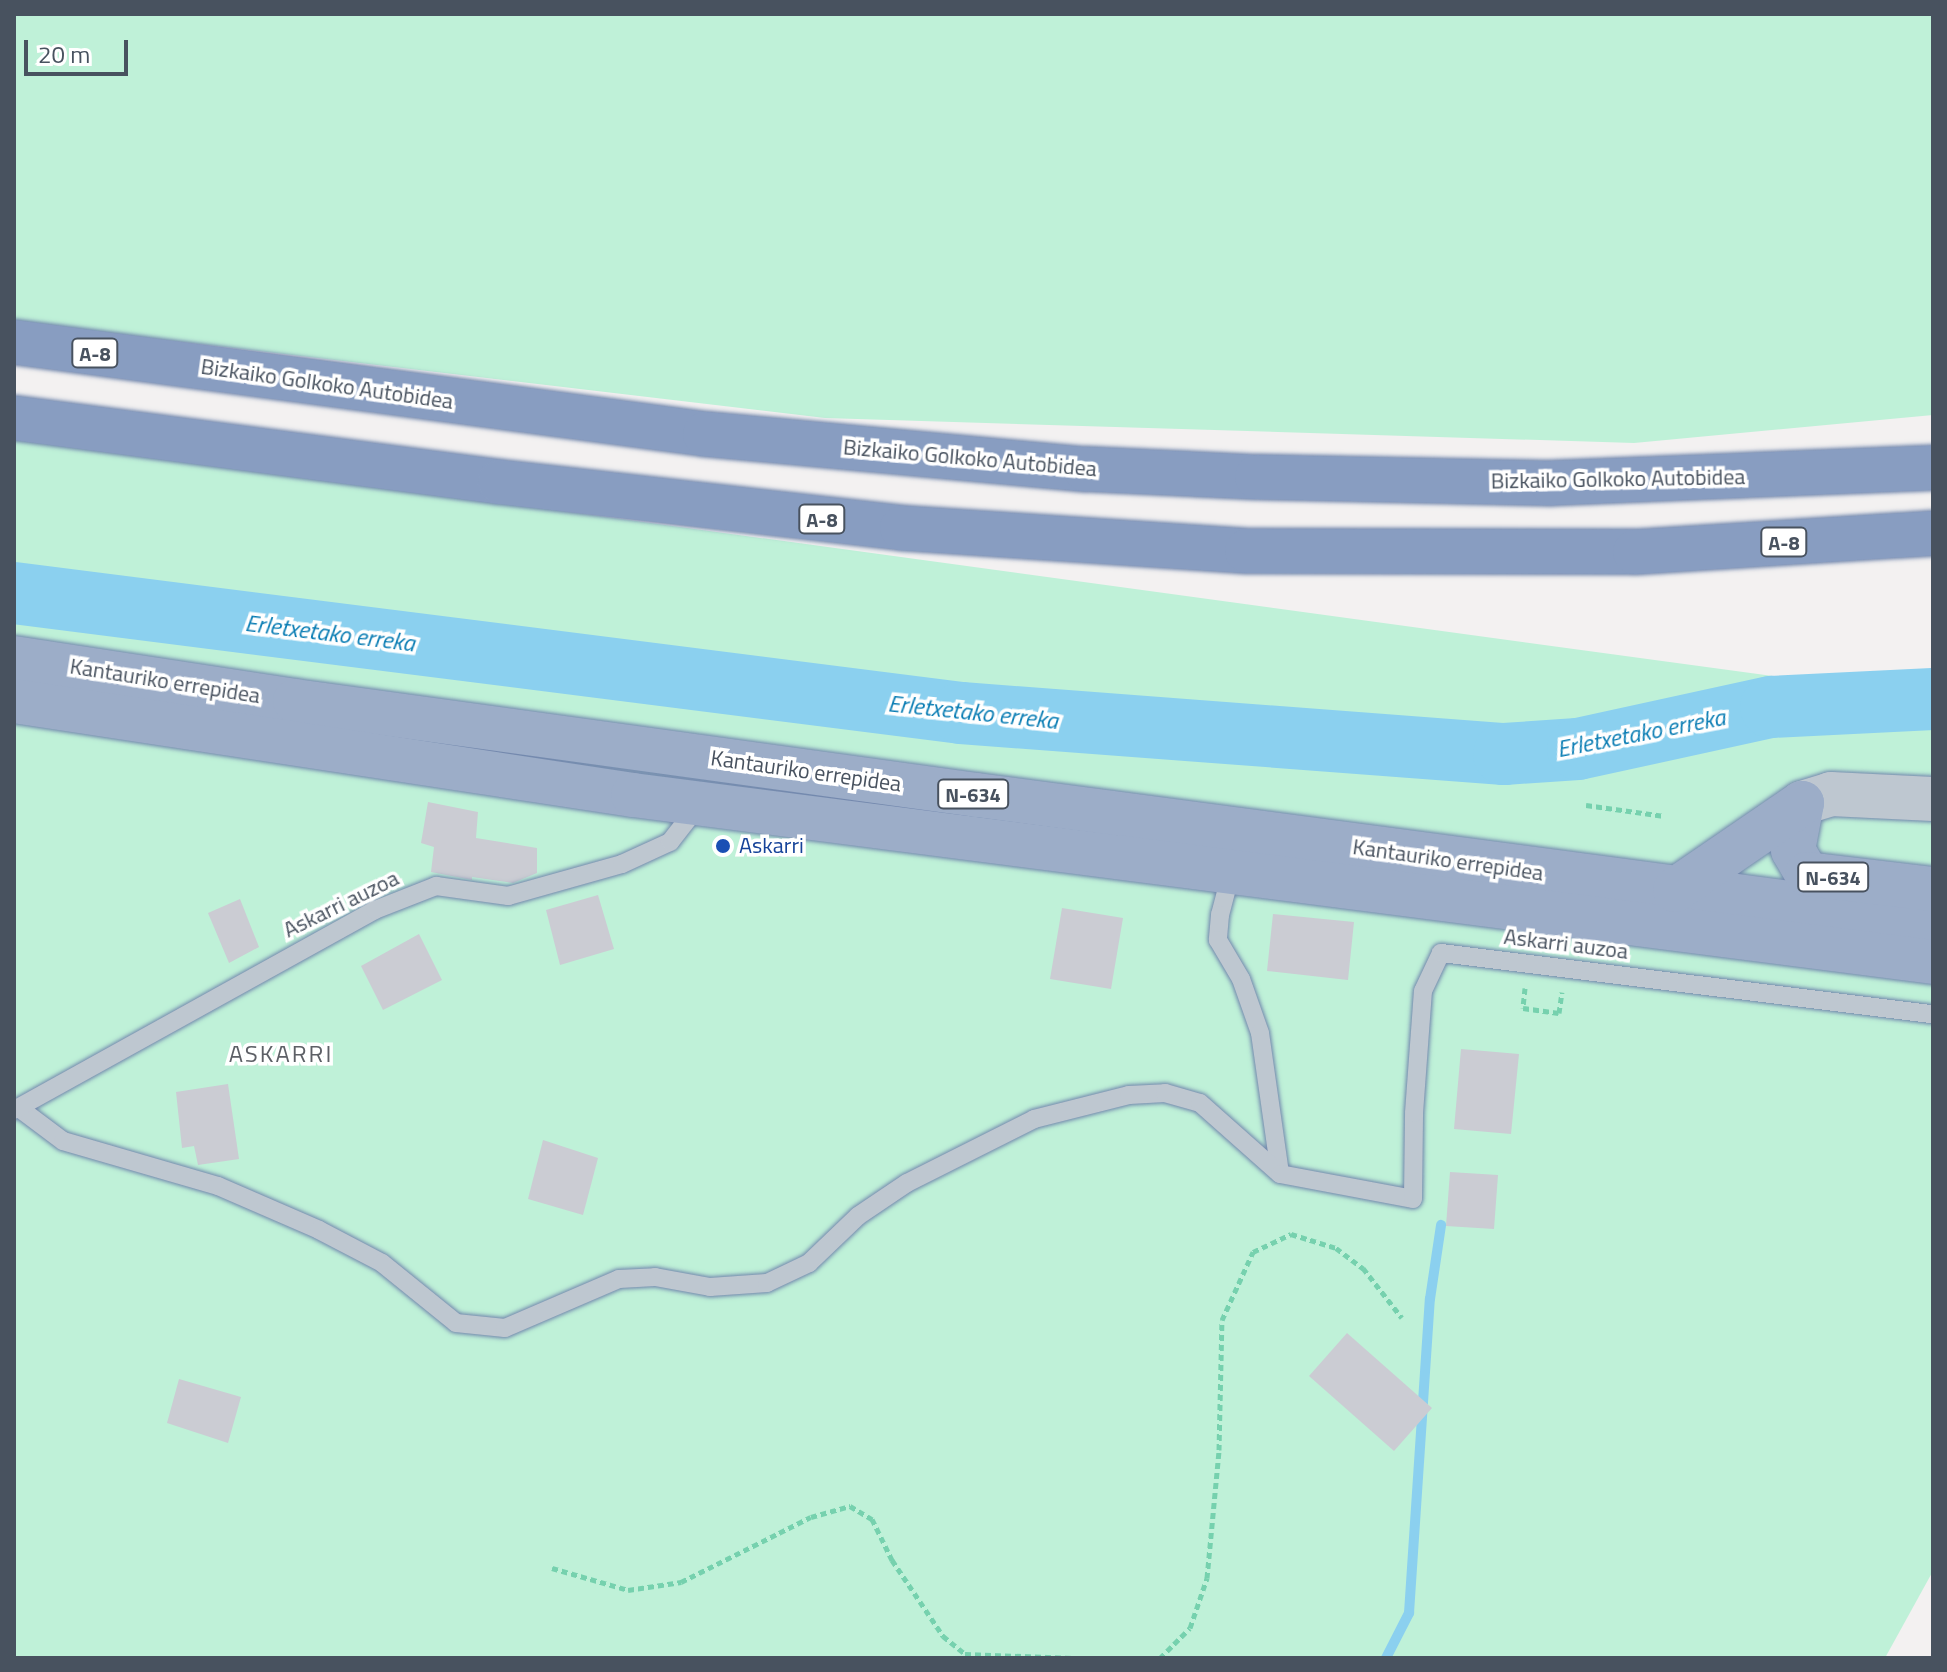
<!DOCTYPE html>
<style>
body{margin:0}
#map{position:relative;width:1947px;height:1672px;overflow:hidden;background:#f3f1f1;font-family:"Titillium Web",sans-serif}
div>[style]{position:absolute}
.green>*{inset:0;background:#bff1d8}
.stream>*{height:10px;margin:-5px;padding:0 5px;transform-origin:5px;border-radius:5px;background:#8bd0ef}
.river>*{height:62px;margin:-31px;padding:0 31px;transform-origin:31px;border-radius:31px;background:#8bd0ef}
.building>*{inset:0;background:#cbccd3}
.path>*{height:5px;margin-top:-2.5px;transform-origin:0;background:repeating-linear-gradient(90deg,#76d1ae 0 6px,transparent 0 10px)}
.roads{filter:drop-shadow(0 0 2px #7388ad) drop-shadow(0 0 2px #7388ad)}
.service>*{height:18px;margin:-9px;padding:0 9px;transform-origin:9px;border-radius:9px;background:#bec7d0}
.tertiary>*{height:44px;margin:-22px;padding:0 22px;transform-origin:22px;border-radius:22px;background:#bec7d0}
.trunk>*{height:44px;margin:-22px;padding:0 22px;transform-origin:22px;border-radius:22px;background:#9cadc8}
.motorway>*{height:44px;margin:-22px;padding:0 22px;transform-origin:22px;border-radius:22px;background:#889dc1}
.dots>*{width:22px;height:22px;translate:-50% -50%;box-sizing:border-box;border:4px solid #fff;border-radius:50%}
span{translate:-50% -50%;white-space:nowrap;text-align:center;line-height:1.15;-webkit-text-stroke:7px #fff;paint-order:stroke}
.shield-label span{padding:2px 6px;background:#fff;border:2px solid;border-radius:6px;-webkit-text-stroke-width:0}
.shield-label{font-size:20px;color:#48525f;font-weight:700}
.street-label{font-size:22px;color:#48525f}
.transit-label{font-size:22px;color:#164399}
.left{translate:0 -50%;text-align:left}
.water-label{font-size:24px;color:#087cb3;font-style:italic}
.neighbourhood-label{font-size:24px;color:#5d6066;letter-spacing:2px}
.frame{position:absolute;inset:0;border:16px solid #48525f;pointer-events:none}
.scale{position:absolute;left:24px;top:40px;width:104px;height:36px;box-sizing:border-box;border:4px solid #48525f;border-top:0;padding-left:10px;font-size:24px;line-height:28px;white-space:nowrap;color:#48525f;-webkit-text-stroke:6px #fff;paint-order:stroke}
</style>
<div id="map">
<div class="green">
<div style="clip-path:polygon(14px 14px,1933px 14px,1933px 415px,1634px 443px,825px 418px,14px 322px)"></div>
<div style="clip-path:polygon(14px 436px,1933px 698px,1933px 1571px,1885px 1658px,14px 1658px)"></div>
</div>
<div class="stream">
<div style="left:1386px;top:1658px;width:51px;rotate:-62.9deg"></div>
<div style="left:1409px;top:1613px;width:315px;rotate:-86.2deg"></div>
<div style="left:1430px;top:1299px;width:75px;rotate:-81.5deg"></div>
</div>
<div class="river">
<div style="left:14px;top:593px;width:955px;rotate:7.22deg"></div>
<div style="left:961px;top:713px;width:545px;rotate:4.32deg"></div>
<div style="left:1504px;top:754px;width:74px;rotate:-3.9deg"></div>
<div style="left:1578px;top:749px;width:198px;rotate:-12.3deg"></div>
<div style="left:1771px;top:707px;width:162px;rotate:-2.8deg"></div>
</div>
<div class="building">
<div style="clip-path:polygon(428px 802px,478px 812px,476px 838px,537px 848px,537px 873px,513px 883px,472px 877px,472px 880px,431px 872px,434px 847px,421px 843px)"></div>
<div style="clip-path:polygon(598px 895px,614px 949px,560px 965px,546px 910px)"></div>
<div style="clip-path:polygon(240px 899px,259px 947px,229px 963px,208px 913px)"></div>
<div style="clip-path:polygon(1062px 908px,1123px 918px,1111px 989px,1050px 979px)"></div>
<div style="clip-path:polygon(1273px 914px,1354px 922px,1348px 980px,1267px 971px)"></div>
<div style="clip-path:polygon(419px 934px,442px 980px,383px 1010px,361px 966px)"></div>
<div style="clip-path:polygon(1461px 1049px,1519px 1054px,1511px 1134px,1454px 1129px)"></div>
<div style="clip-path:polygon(228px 1084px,239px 1159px,198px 1165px,194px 1146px,182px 1148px,176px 1092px)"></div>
<div style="clip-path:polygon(543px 1140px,598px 1158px,583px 1215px,528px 1199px)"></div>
<div style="clip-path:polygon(1450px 1172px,1498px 1175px,1494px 1229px,1446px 1226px)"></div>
<div style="clip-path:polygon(1347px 1333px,1432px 1408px,1394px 1451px,1309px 1376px)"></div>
<div style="clip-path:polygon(179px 1379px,241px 1397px,228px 1443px,167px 1423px)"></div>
</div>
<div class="path">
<div style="left:1586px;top:805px;width:79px;rotate:8deg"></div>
<div style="left:1525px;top:988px;width:20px;rotate:96deg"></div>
<div style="left:1523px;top:1008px;width:36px;rotate:8deg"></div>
<div style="left:1559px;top:1013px;width:21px;rotate:-82deg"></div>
<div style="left:552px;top:1568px;width:79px;rotate:16.1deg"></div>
<div style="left:628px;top:1590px;width:54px;rotate:-8.6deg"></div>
<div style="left:681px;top:1582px;width:145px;rotate:-26.6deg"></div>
<div style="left:811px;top:1517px;width:41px;rotate:-15.8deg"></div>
<div style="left:850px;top:1506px;width:26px;rotate:31deg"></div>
<div style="left:872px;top:1519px;width:46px;rotate:64deg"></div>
<div style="left:892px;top:1560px;width:92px;rotate:56.1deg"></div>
<div style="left:943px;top:1636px;width:28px;rotate:39deg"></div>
<div style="left:965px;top:1654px;width:109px;rotate:2.1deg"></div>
<div style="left:1160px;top:1658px;width:42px;rotate:-45deg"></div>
<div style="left:1190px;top:1628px;width:53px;rotate:-71.2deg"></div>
<div style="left:1207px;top:1578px;width:129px;rotate:-84.6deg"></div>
<div style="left:1219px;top:1450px;width:130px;rotate:-88.7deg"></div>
<div style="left:1222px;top:1320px;width:75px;rotate:-65.5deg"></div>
<div style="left:1253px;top:1252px;width:42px;rotate:-25.3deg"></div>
<div style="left:1291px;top:1234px;width:47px;rotate:17.3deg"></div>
<div style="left:1336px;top:1248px;width:34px;rotate:37deg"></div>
<div style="left:1363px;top:1268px;width:63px;rotate:52deg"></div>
</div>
<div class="roads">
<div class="service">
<div style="left:1231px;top:873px;width:43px;rotate:104.7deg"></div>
<div style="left:1220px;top:915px;width:25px;rotate:95deg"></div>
<div style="left:1218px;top:940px;width:45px;rotate:59.5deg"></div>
<div style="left:1241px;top:979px;width:57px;rotate:70.6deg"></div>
<div style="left:1260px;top:1033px;width:142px;rotate:81.9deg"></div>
<div style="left:19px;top:1108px;width:55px;rotate:36.9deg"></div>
<div style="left:63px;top:1141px;width:161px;rotate:16.2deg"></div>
<div style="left:218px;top:1186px;width:110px;rotate:23.5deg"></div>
<div style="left:319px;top:1230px;width:71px;rotate:27.6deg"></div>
<div style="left:382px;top:1263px;width:95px;rotate:39deg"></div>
<div style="left:456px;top:1323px;width:49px;rotate:5.8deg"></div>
<div style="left:505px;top:1328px;width:124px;rotate:-23.3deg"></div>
<div style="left:619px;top:1279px;width:36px;rotate:-3deg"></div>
<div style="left:655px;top:1277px;width:56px;rotate:10.3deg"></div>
<div style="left:710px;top:1287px;width:57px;rotate:-4deg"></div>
<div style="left:767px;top:1283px;width:47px;rotate:-25.5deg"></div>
<div style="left:809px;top:1263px;width:68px;rotate:-43.8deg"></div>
<div style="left:858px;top:1216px;width:59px;rotate:-34deg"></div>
<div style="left:907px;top:1183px;width:142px;rotate:-26.7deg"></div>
<div style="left:1034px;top:1119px;width:98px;rotate:-14.2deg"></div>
<div style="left:1129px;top:1095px;width:36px;rotate:-3deg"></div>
<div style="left:1165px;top:1093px;width:36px;rotate:16deg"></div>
<div style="left:1200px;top:1103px;width:107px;rotate:41.6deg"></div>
<div style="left:1280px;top:1174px;width:135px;rotate:10.6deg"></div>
<div style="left:1413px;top:1199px;width:86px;rotate:-89.3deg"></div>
<div style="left:1414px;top:1113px;width:122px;rotate:-85.8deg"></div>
<div style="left:1423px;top:991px;width:42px;rotate:-64.7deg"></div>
<div style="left:1441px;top:953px;width:496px;rotate:7.1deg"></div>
<div style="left:14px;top:1110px;width:413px;rotate:-29deg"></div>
<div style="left:375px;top:910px;width:66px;rotate:-21.5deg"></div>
<div style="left:436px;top:886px;width:73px;rotate:7.9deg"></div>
<div style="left:508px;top:896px;width:118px;rotate:-15.7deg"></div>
<div style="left:622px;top:864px;width:53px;rotate:-24.6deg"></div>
<div style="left:670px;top:842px;width:46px;rotate:-52.1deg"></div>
</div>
<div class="tertiary">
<div style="left:1802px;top:803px;width:30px;rotate:-17deg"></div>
<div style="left:1831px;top:794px;width:102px;rotate:2.8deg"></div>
</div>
<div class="trunk">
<div style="left:14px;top:658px;width:284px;rotate:8.7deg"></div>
<div style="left:295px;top:701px;width:688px;rotate:7.85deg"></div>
<div style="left:977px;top:795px;width:964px;rotate:7.57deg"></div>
<div style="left:14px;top:701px;width:626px;rotate:8.63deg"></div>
<div style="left:633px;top:795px;width:1311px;rotate:7.32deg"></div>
<div style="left:1802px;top:803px;width:48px;rotate:100.8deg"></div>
<div style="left:1793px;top:850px;width:28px;rotate:60deg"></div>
<div style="left:1807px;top:874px;width:127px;rotate:6.8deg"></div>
<div style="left:1675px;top:890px;width:154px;rotate:-34.4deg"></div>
</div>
<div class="motorway">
<div style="left:14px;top:342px;width:697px;rotate:7.58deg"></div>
<div style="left:705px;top:434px;width:382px;rotate:5.3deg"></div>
<div style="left:1085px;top:469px;width:172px;rotate:2.7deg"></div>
<div style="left:1257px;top:477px;width:295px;rotate:1.2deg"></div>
<div style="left:1552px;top:483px;width:381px;rotate:-2.3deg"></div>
<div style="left:14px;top:418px;width:490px;rotate:7.5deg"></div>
<div style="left:500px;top:482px;width:405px;rotate:6.5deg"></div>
<div style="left:902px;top:528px;width:346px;rotate:3.8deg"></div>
<div style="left:1247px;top:551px;width:388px;rotate:0.1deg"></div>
<div style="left:1635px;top:552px;width:299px;rotate:-3.6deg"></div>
</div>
</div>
<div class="dots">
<div style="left:723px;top:846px;background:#1a4fb4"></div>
</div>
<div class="shield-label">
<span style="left:95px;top:353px">A-8</span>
<span style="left:822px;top:519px">A-8</span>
<span style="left:1784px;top:542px">A-8</span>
<span style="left:973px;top:794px">N-634</span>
<span style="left:1833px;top:877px">N-634</span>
</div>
<div class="street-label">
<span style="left:327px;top:384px;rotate:8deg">Bizkaiko Golkoko Autobidea</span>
<span style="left:970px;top:458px;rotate:5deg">Bizkaiko Golkoko Autobidea</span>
<span style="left:1618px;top:479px;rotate:-1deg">Bizkaiko Golkoko Autobidea</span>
<span style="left:165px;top:681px;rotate:9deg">Kantauriko errepidea</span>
<span style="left:806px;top:771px;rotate:8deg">Kantauriko errepidea</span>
<span style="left:1448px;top:860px;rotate:8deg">Kantauriko errepidea</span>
<span style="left:341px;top:904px;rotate:-26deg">Askarri auzoa</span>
<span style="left:1566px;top:944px;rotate:7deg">Askarri auzoa</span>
</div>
<div class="transit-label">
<span class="left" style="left:739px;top:846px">Askarri</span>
</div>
<div class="water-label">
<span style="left:330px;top:633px;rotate:7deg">Erletxetako erreka</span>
<span style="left:973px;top:712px;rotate:6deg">Erletxetako erreka</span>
<span style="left:1641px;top:733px;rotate:-11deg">Erletxetako erreka</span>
</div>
<div class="neighbourhood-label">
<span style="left:281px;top:1054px">ASKARRI</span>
</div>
<div class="frame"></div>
<div class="scale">20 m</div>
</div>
